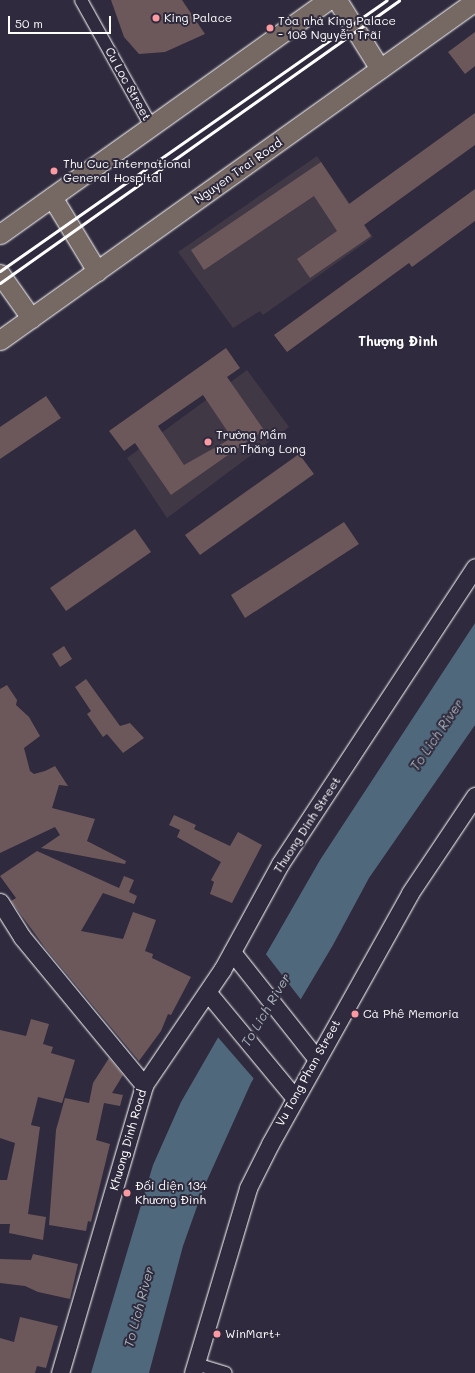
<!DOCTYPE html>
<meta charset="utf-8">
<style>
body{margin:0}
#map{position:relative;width:475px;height:1373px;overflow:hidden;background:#2f2a3d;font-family:Mali,sans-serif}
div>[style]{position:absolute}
.built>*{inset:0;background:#413846}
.water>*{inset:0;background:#50687b}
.pier>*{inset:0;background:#2f2a3d}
.building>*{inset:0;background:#6c585a}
.roads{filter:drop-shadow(0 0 1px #fff) drop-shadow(0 0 1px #fff)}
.street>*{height:12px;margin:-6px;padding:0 6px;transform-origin:6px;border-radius:6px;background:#2f2a3d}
.secondary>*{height:17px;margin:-8.5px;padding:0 8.5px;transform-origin:8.5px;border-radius:8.5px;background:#2f2a3d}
.primary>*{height:19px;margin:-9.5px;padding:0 9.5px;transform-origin:9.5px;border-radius:9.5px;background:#766964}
.rail>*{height:3px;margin:-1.5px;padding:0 1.5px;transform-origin:1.5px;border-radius:1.5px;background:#fff}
.dots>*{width:11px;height:11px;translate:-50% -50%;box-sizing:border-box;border:2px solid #2f2a3d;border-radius:50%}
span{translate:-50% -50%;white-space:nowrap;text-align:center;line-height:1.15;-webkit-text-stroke:4px #2f2a3d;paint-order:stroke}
.poi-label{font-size:12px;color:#fff}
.left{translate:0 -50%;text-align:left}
.street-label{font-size:12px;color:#fff}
.neighbourhood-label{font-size:13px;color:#fff;font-weight:700}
.water-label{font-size:13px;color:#a8b4bd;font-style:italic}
.scale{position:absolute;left:8px;top:16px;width:103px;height:18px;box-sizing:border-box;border:2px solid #fff;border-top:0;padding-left:5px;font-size:12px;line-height:14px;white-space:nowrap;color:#fff;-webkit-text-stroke:3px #2f2a3d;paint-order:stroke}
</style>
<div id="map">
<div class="built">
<div style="clip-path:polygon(317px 156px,373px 237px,263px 315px,260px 311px,233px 328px,178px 252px)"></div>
<div style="clip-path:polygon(247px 370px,289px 427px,167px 518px,127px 458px)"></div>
</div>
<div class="water">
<div style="clip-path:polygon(475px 623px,475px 725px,369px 878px,333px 945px,251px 1083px,204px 1187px,183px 1246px,149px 1373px,91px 1373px,153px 1165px,181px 1102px,320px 860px)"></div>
</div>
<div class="pier">
<div style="clip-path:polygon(265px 953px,302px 1001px,255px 1080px,216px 1035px)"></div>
</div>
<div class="building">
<div style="clip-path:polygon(111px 0,182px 0,205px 34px,165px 52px,139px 54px,124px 37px)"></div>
<div style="clip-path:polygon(475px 32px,475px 66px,465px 74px,448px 52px)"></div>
<div style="clip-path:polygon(475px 113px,475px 145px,364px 225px,371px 236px,310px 278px,297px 259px,337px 231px,314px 196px,204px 270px,191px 250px,321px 162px,349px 204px)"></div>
<div style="clip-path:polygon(475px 189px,475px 221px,412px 267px,409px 263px,287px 352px,274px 335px)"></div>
<div style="clip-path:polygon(evenodd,226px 348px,240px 368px,227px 377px,264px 430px,171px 495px,135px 443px,124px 451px,109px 431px,226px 348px,203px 395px,232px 438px,184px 465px,158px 426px,203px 395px)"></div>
<div style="clip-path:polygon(46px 396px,61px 418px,0 459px,0 427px)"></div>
<div style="clip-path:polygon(299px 454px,314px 474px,200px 555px,185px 535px)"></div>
<div style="clip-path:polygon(344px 522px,359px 544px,245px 618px,231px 595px)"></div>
<div style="clip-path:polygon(135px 529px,151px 552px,66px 611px,50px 588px)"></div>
<div style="clip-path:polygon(64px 646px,72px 659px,60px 667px,52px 654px)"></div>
<div style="clip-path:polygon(86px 679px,120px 726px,130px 723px,144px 738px,123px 753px,107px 734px,103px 737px,87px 714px,91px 711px,75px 687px)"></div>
<div style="clip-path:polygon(7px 685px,17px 700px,16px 705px,29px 717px,40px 736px,24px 748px,30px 771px,34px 774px,45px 771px,55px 766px,68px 786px,59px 785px,52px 808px,95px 819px,87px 841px,126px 861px,125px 864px,41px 848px,60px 835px,55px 827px,0 853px,0 689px)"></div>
<div style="clip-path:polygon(174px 815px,196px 825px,194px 829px,230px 846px,238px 832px,262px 845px,232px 903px,210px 894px,214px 882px,211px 880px,221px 862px,177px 837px,180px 830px,169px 825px)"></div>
<div style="clip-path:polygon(37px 851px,119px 888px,124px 876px,134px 880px,129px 892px,137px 896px,134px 904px,103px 893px,81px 931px,123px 939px,133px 912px,156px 920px,145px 951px,153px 954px,152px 958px,191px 977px,171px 1015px,168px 1014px,161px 1031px,139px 1061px,46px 949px,11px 901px,16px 898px,0 876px)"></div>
<div style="clip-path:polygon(31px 1019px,49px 1024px,43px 1044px,53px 1047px,51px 1053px,75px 1060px,62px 1103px,38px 1097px,31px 1125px,40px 1127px,28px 1214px,46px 1217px,43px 1240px,9px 1233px,10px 1224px,0 1224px,0 1180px,7px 1180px,15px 1143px,0 1138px,0 1030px,26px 1036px)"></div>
<div style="clip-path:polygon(109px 1058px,123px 1075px,112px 1093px,123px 1095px,120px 1106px,104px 1103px,96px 1140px,110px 1144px,91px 1222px,88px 1221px,86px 1231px,49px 1225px,56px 1130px,65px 1098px,89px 1103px,93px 1083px)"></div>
<div style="clip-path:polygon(33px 1254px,78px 1264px,70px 1299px,38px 1292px,25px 1286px,0 1283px,0 1259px,31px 1260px)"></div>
<div style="clip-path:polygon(20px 1317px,58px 1326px,46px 1368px,37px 1366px,35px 1373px,0 1373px,0 1338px,14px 1342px)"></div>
</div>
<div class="roads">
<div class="street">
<div style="left:81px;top:0;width:144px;rotate:60.9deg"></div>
<div style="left:196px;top:1364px;width:31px;rotate:17deg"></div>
</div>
<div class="secondary">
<div style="left:0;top:902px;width:41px;rotate:57.8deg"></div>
<div style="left:22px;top:937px;width:192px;rotate:50.5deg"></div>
<div style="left:232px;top:952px;width:135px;rotate:51.6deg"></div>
<div style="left:208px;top:993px;width:135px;rotate:50.4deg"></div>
<div style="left:60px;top:1373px;width:300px;rotate:-73.7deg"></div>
<div style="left:144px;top:1085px;width:139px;rotate:-55.9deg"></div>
<div style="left:222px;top:970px;width:121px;rotate:-61.3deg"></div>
<div style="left:280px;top:864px;width:355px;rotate:-56.7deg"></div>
<div style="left:193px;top:1373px;width:193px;rotate:-73.4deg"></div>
<div style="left:248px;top:1188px;width:49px;rotate:-63.4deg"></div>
<div style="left:270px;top:1144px;width:287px;rotate:-60.8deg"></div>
<div style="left:410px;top:893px;width:117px;rotate:-56.2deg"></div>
</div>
<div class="primary">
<div style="left:337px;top:0;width:81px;rotate:58.1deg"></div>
<div style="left:52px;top:197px;width:87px;rotate:58.7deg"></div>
<div style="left:0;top:234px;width:403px;rotate:-35.5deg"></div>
<div style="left:0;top:274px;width:54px;rotate:54.8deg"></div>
<div style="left:0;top:340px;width:584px;rotate:-35.51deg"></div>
</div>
</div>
<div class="rail">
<div style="left:0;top:271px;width:472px;rotate:-35deg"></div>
<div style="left:0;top:283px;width:489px;rotate:-35.3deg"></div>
</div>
<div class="dots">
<div style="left:156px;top:18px;background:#ff9aa2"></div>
<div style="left:270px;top:28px;background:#ff9aa2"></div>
<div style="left:54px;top:171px;background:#ff9aa2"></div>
<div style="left:208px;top:442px;background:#ff9aa2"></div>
<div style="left:355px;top:1014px;background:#ff9aa2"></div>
<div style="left:127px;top:1193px;background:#ff9aa2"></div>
<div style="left:217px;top:1334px;background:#ff9aa2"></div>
</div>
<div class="poi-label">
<span class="left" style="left:164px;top:18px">King Palace</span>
<span class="left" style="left:278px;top:28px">Tòa nhà King Palace<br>- 108 Nguyễn Trãi</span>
<span class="left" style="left:63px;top:171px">Thu Cuc International<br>General Hospital</span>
<span class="left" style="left:216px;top:442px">Trường Mầm<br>non Thăng Long</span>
<span class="left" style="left:363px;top:1014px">Cà Phê Memoria</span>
<span class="left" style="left:135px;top:1193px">Đối diện 134<br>Khương Đình</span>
<span class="left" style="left:225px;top:1334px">WinMart+</span>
</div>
<div class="street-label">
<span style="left:128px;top:84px;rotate:61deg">Cu Loc Street</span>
<span style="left:238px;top:171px;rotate:-35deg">Nguyen Trai Road</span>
<span style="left:307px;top:825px;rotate:-57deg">Thuong Dinh Street</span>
<span style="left:308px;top:1073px;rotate:-61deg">Vu Tong Phan Street</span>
<span style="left:128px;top:1140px;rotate:-74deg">Khuong Dinh Road</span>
</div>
<div class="neighbourhood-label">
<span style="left:398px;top:341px">Thượng Đình</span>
</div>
<div class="water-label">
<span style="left:437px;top:735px;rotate:-56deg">To Lich River</span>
<span style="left:266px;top:1010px;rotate:-59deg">To Lich River</span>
<span style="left:139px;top:1307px;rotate:-75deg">To Lich River</span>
</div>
<div class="scale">50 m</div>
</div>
